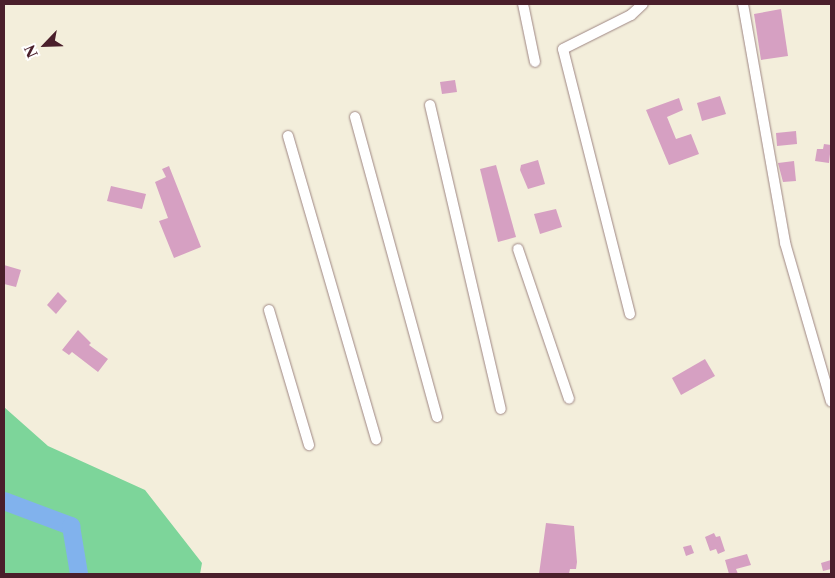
<!DOCTYPE html>
<style>
body{margin:0}
#map{position:relative;width:835px;height:578px;overflow:hidden;background:#f3eedb;font-family:"Libre Caslon Text",serif}
div>[style]{position:absolute}
.green>*{inset:0;background:#7dd59a}
.river>*{height:18px;margin:-9px;padding:0 9px;transform-origin:9px;border-radius:9px;background:#81b2ed}
.building>*{inset:0;background:#d6a0c2}
.roads{filter:drop-shadow(0 0 1px #9e8683) drop-shadow(0 0 1px #9e8683)}
.minor>*{height:10px;margin:-5px;padding:0 5px;transform-origin:5px;border-radius:5px;background:#fff}
span{translate:-50% -50%;white-space:nowrap;text-align:center;line-height:1.15;-webkit-text-stroke:4px #fff;paint-order:stroke}
.frame{position:absolute;inset:0;border:5px solid #4a1f2b;pointer-events:none}
.north{position:absolute;left:20px;top:20px;width:50px;height:50px;-webkit-text-stroke:4px #fff;paint-order:stroke;rotate:246deg;font-size:14px;font-weight:700;line-height:20px;text-align:center;color:#4a1f2b}
.north::after{content:'';display:block;margin:auto;width:18px;height:22px;background:#4a1f2b;clip-path:polygon(50% 0,100% 100%,50% 72%,0 100%)}
</style>
<div id="map">
<div class="green">
<div style="clip-path:polygon(4px 407px,48px 446px,145px 490px,202px 563px,200px 574px,4px 574px)"></div>
</div>
<div class="river">
<div style="left:4px;top:501px;width:72px;rotate:20.5deg"></div>
<div style="left:71px;top:526px;width:49px;rotate:80.5deg"></div>
</div>
<div class="building">
<div style="clip-path:polygon(781px 9px,788px 56px,761px 60px,754px 14px)"></div>
<div style="clip-path:polygon(455px 80px,457px 92px,442px 94px,440px 82px)"></div>
<div style="clip-path:polygon(720px 96px,726px 114px,702px 121px,697px 103px)"></div>
<div style="clip-path:polygon(679px 98px,683px 110px,667px 117px,676px 139px,691px 134px,699px 154px,669px 165px,646px 110px)"></div>
<div style="clip-path:polygon(796px 131px,797px 144px,777px 146px,776px 133px)"></div>
<div style="clip-path:polygon(824px 144px,831px 145px,829px 163px,815px 161px,817px 149px,823px 149px)"></div>
<div style="clip-path:polygon(538px 160px,545px 184px,528px 189px,520px 170px,521px 165px)"></div>
<div style="clip-path:polygon(794px 161px,796px 181px,783px 182px,778px 163px)"></div>
<div style="clip-path:polygon(496px 165px,516px 237px,498px 242px,480px 169px)"></div>
<div style="clip-path:polygon(169px 166px,201px 247px,174px 258px,159px 221px,168px 218px,155px 182px,166px 177px,162px 169px)"></div>
<div style="clip-path:polygon(111px 186px,146px 194px,142px 209px,107px 201px)"></div>
<div style="clip-path:polygon(556px 209px,562px 227px,540px 234px,534px 214px)"></div>
<div style="clip-path:polygon(4px 265px,21px 270px,16px 287px,4px 284px)"></div>
<div style="clip-path:polygon(58px 292px,67px 301px,56px 314px,47px 305px)"></div>
<div style="clip-path:polygon(78px 330px,91px 343px,89px 345px,108px 359px,98px 372px,72px 352px,69px 355px,62px 350px)"></div>
<div style="clip-path:polygon(705px 359px,715px 376px,681px 395px,672px 378px)"></div>
<div style="clip-path:polygon(546px 523px,574px 526px,577px 562px,576px 569px,570px 569px,569px 574px,539px 574px)"></div>
<div style="clip-path:polygon(714px 533px,716px 537px,720px 536px,725px 551px,718px 554px,716px 549px,710px 551px,705px 537px)"></div>
<div style="clip-path:polygon(691px 545px,694px 553px,686px 556px,683px 547px)"></div>
<div style="clip-path:polygon(747px 554px,751px 565px,736px 569px,738px 574px,729px 574px,725px 560px)"></div>
<div style="clip-path:polygon(831px 560px,831px 569px,823px 571px,821px 563px)"></div>
</div>
<div class="roads">
<div class="minor">
<div style="left:523px;top:4px;width:59px;rotate:78.3deg"></div>
<div style="left:743px;top:4px;width:243px;rotate:80deg"></div>
<div style="left:785px;top:243px;width:165px;rotate:73.8deg"></div>
<div style="left:430px;top:105px;width:312px;rotate:76.9deg"></div>
<div style="left:355px;top:117px;width:311px;rotate:74.7deg"></div>
<div style="left:288px;top:136px;width:316px;rotate:73.8deg"></div>
<div style="left:518px;top:249px;width:158px;rotate:71.2deg"></div>
<div style="left:269px;top:310px;width:141px;rotate:73.5deg"></div>
<div style="left:630px;top:314px;width:273px;rotate:-104.2deg"></div>
<div style="left:563px;top:49px;width:76px;rotate:-26.6deg"></div>
<div style="left:631px;top:15px;width:16px;rotate:-43deg"></div>
</div>
</div>
<div class="frame"></div>
<div class="north">N</div>
</div>
